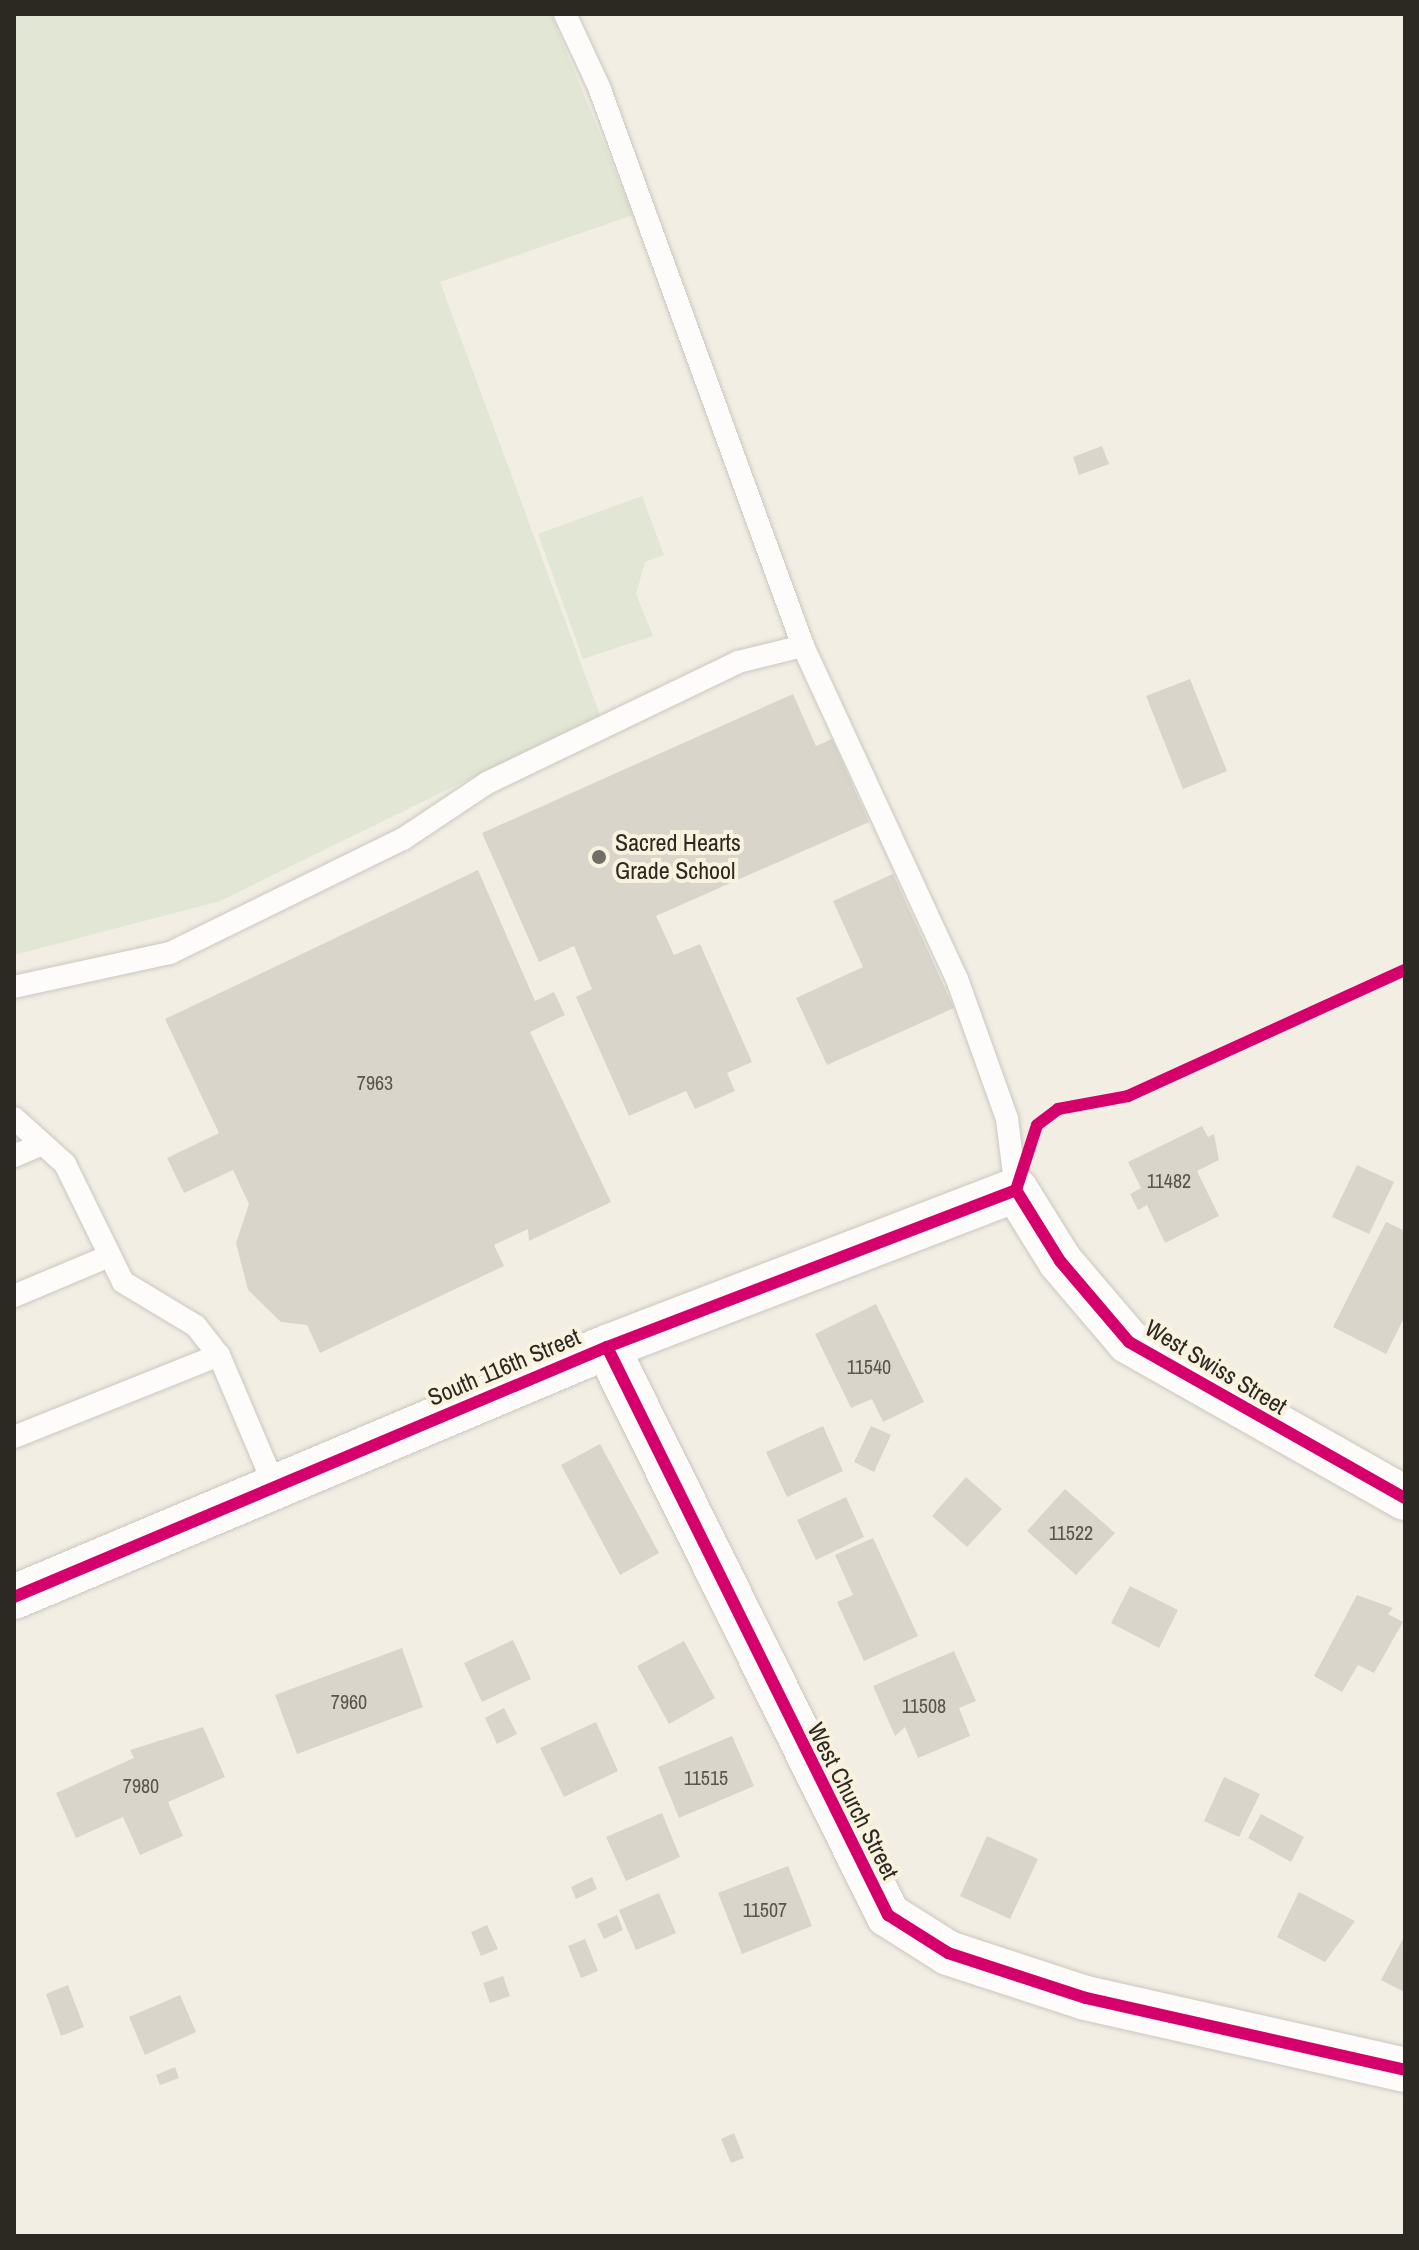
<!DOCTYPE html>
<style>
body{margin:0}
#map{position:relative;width:1419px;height:2250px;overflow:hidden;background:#f2eee4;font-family:"Archivo Narrow",sans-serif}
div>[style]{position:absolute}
.green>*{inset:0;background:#e1e6d5}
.building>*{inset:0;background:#d9d5cb}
.roads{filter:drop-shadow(0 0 2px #cac7bf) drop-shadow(0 0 2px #cac7bf)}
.service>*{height:22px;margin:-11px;padding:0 11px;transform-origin:11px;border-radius:11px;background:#fdfcfb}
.minor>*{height:44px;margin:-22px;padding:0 22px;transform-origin:22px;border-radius:22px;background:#fdfcfb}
.cycleway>*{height:12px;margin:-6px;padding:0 6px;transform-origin:6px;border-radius:6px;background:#d6006c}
.dots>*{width:22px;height:22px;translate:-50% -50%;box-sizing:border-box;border:4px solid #f8f2de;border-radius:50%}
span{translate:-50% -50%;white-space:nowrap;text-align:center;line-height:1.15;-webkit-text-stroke:8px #f8f2de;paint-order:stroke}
.number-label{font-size:20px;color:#58554d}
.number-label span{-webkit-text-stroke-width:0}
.poi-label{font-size:24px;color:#2c2922}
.left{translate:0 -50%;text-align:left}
.street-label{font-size:24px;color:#2c2922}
.frame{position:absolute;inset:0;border:16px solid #2c2922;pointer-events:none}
</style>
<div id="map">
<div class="green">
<div style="clip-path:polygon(14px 14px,551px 14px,633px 215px,440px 282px,600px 715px,220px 901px,14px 955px)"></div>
<div style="clip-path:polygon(642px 496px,664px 555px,645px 562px,636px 594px,653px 636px,583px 659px,538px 534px)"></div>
</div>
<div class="building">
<div style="clip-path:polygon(1102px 446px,1109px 464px,1079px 475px,1073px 457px)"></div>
<div style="clip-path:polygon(1190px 679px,1227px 771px,1183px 789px,1146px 696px)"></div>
<div style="clip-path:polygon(793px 694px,816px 746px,832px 739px,869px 822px,656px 916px,674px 955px,700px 944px,752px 1062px,727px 1073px,735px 1091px,695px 1109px,686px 1091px,629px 1116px,576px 997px,592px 989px,574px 946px,539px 962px,482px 833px)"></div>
<div style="clip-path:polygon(478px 870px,535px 1001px,554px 992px,565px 1015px,530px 1032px,611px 1202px,529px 1241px,528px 1229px,494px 1245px,504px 1266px,320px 1353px,307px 1325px,281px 1322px,248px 1290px,236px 1243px,249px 1204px,233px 1170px,184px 1193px,167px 1158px,219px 1133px,165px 1019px)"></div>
<div style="clip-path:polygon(893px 874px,954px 1008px,827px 1065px,796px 998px,863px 967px,833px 901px)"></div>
<div style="clip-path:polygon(1202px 1126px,1208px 1137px,1214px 1134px,1219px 1160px,1197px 1171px,1219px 1216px,1165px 1243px,1147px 1205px,1138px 1210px,1130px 1194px,1141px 1188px,1128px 1162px)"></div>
<div style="clip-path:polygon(1357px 1165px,1394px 1182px,1369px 1234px,1332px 1217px)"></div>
<div style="clip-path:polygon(1386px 1222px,1405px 1231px,1405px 1316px,1386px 1354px,1333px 1327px)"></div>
<div style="clip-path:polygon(876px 1304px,924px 1402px,883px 1422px,872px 1399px,851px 1408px,815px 1334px)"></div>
<div style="clip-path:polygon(823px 1426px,843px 1471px,787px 1497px,766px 1452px)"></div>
<div style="clip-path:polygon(871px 1426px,891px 1435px,874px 1472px,854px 1462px)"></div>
<div style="clip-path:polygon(600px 1444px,659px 1553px,620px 1575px,561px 1465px)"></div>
<div style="clip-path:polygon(966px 1477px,1002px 1509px,967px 1547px,932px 1516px)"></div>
<div style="clip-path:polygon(1065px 1489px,1115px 1533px,1076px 1575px,1027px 1531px)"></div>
<div style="clip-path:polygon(846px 1497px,864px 1537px,816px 1560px,797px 1520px)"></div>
<div style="clip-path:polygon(873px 1538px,918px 1636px,864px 1661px,837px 1602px,853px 1595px,835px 1555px)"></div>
<div style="clip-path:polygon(1130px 1586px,1178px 1610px,1159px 1648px,1111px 1623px)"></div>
<div style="clip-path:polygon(1357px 1595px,1393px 1608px,1388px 1614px,1403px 1622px,1374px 1673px,1358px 1665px,1342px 1692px,1314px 1676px)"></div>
<div style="clip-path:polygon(513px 1640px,531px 1679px,482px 1702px,464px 1663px)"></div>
<div style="clip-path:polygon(684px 1641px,715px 1698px,669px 1724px,637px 1666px)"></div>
<div style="clip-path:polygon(402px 1648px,423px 1707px,297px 1754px,275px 1695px)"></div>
<div style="clip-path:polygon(954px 1651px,976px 1701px,959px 1708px,970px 1736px,918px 1758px,905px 1727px,895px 1736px,873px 1686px)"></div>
<div style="clip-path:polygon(504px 1708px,517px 1734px,497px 1744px,485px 1718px)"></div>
<div style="clip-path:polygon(596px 1722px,618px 1771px,564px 1797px,540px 1748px)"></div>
<div style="clip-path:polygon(203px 1727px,225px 1777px,168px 1802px,183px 1836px,140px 1855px,123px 1817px,76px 1838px,56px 1793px,134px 1758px,130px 1750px)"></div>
<div style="clip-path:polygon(732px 1736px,754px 1786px,679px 1818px,658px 1767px)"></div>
<div style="clip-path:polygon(1224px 1777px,1260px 1794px,1239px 1837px,1204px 1821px)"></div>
<div style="clip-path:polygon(662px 1813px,680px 1857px,626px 1881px,606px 1837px)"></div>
<div style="clip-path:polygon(1261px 1814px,1304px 1837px,1291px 1862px,1248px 1838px)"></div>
<div style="clip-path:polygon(987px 1836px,1038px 1859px,1010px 1919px,960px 1896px)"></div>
<div style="clip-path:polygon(788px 1866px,812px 1926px,742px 1954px,718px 1893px)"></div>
<div style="clip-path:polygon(592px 1877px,597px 1889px,576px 1899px,571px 1887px)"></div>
<div style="clip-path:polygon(1299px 1892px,1355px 1921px,1325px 1962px,1277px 1937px)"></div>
<div style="clip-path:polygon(659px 1893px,676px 1933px,636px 1950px,619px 1910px)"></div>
<div style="clip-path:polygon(617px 1915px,623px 1930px,604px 1939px,597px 1924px)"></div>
<div style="clip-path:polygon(487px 1925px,498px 1949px,481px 1956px,471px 1932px)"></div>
<div style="clip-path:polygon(1405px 1935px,1405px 1990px,1404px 1992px,1381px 1980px)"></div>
<div style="clip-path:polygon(585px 1939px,598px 1971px,581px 1978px,568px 1946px)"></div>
<div style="clip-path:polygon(503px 1976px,510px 1996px,490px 2003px,483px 1983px)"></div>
<div style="clip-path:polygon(68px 1985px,84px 2027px,61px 2036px,46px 1994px)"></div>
<div style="clip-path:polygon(180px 1995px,196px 2032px,145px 2055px,129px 2017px)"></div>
<div style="clip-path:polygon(175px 2067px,179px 2078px,160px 2085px,156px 2075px)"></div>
<div style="clip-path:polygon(734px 2133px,744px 2158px,731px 2163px,721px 2139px)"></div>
</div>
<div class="roads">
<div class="service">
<div style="left:565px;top:14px;width:81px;rotate:65deg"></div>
<div style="left:599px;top:87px;width:595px;rotate:69.95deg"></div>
<div style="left:14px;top:987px;width:160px;rotate:-12.3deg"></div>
<div style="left:170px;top:953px;width:259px;rotate:-26.1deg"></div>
<div style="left:403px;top:839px;width:101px;rotate:-33.7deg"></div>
<div style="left:487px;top:783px;width:279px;rotate:-25.7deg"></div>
<div style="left:738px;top:662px;width:67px;rotate:-13.8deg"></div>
<div style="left:803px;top:646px;width:367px;rotate:65.2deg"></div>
<div style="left:957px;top:979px;width:149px;rotate:70.3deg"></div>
<div style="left:1007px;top:1119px;width:72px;rotate:82.8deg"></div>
<div style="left:14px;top:1118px;width:69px;rotate:42deg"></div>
<div style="left:65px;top:1164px;width:131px;rotate:63.8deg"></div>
<div style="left:123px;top:1282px;width:85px;rotate:31.1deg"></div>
<div style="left:196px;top:1326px;width:37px;rotate:52deg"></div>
<div style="left:219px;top:1355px;width:143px;rotate:67deg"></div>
<div style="left:14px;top:1156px;width:30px;rotate:-23deg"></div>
<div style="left:14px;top:1296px;width:101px;rotate:-22.8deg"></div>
<div style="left:14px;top:1437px;width:221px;rotate:-21.8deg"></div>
</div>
<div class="minor">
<div style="left:607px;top:1347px;width:634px;rotate:63.68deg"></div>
<div style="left:888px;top:1915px;width:71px;rotate:32.3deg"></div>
<div style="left:948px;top:1953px;width:145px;rotate:18.1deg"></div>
<div style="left:1086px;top:1998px;width:327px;rotate:12.7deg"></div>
<div style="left:14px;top:1597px;width:644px;rotate:-22.86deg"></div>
<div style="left:607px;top:1347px;width:438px;rotate:-21deg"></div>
<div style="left:1016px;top:1190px;width:84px;rotate:58.2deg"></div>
<div style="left:1060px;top:1261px;width:106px;rotate:49.6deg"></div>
<div style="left:1129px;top:1342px;width:317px;rotate:29.5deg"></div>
</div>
</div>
<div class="cycleway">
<div style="left:1016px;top:1190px;width:84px;rotate:58.2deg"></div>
<div style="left:1060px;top:1261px;width:106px;rotate:49.6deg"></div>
<div style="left:1129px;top:1342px;width:317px;rotate:29.5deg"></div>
<div style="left:1016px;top:1190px;width:68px;rotate:-72.1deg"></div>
<div style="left:1037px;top:1125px;width:26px;rotate:-37deg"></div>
<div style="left:1058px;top:1109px;width:71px;rotate:-10.5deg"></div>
<div style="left:1128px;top:1096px;width:304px;rotate:-24.5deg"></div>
<div style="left:607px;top:1347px;width:634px;rotate:63.68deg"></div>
<div style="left:888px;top:1915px;width:71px;rotate:32.3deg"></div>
<div style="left:948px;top:1953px;width:145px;rotate:18.1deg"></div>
<div style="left:1086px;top:1998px;width:327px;rotate:12.7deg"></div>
<div style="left:14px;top:1597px;width:644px;rotate:-22.86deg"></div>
<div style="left:607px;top:1347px;width:438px;rotate:-21deg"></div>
</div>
<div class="dots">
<div style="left:599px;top:857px;background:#716e66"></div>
</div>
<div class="number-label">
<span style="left:375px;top:1082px">7963</span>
<span style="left:1169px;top:1180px">11482</span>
<span style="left:869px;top:1366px">11540</span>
<span style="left:1071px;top:1532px">11522</span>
<span style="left:349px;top:1701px">7960</span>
<span style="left:924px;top:1705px">11508</span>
<span style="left:706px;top:1777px">11515</span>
<span style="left:141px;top:1785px">7980</span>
<span style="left:765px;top:1909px">11507</span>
</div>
<div class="poi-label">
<span class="left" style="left:615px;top:857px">Sacred Hearts<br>Grade School</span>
</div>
<div class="street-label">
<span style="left:504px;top:1367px;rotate:-23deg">South 116th Street</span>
<span style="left:1216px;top:1367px;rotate:31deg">West Swiss Street</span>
<span style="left:853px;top:1801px;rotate:63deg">West Church Street</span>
</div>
<div class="frame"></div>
</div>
